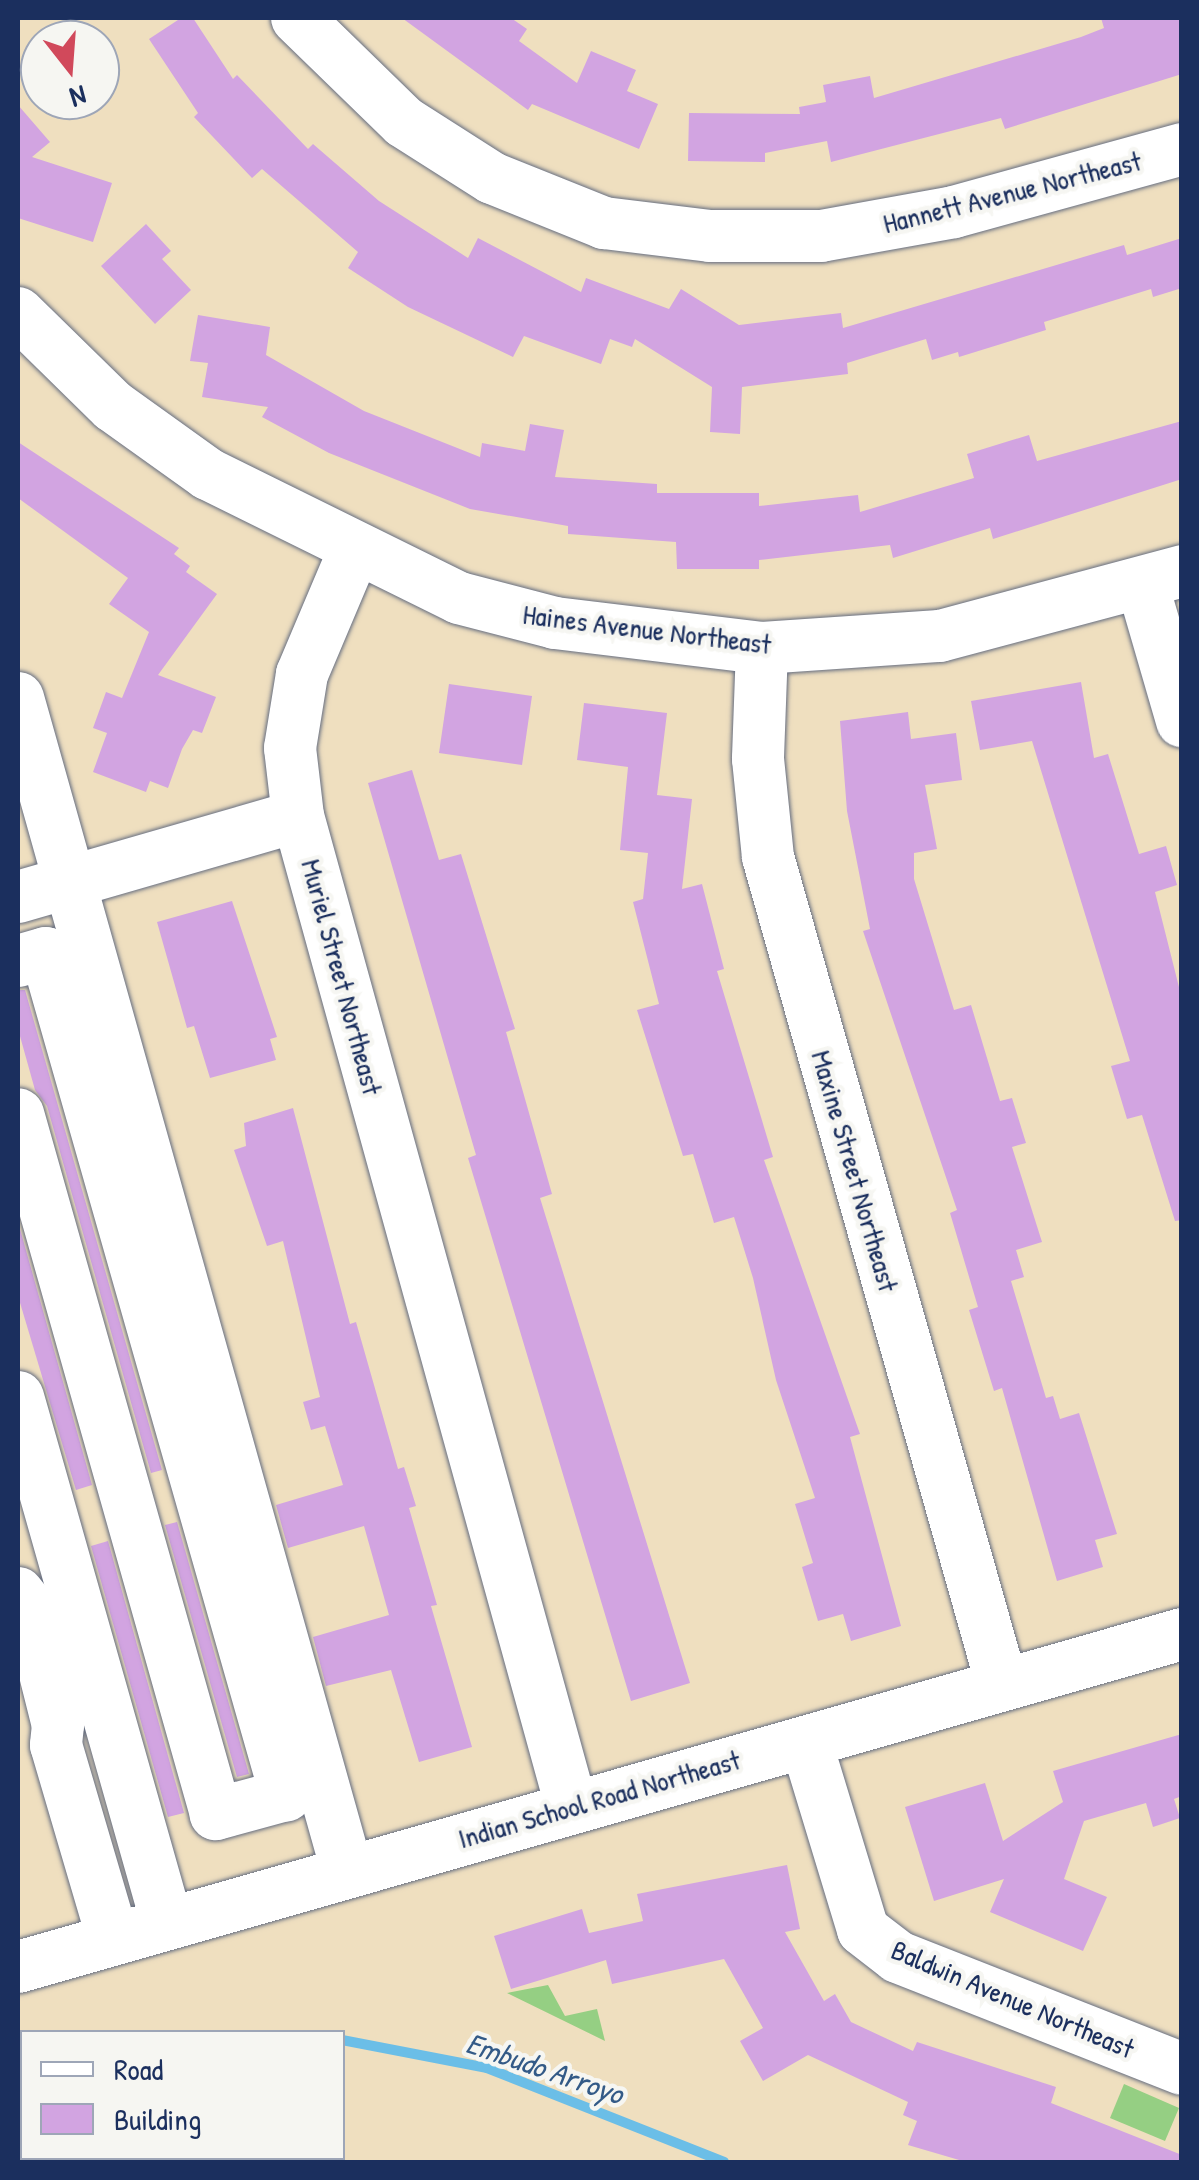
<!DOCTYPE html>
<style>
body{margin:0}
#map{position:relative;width:1199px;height:2180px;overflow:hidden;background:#efdfbf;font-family:"Patrick Hand",sans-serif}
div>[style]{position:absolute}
.green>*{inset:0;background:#95cf83}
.stream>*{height:10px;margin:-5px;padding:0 5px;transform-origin:5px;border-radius:5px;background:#6bbee7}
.building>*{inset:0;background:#d2a4e1}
.roads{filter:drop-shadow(0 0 2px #656d80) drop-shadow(0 0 2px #656d80)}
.minor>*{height:52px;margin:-26px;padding:0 26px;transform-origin:26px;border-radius:26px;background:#fff}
span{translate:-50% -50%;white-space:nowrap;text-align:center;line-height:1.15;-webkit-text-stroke:9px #f6f6f2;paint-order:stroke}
.street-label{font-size:28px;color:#1b2f5e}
.water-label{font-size:30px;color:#335a87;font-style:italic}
.frame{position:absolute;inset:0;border:20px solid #1b2f5e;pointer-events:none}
.legend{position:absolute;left:20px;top:2030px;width:325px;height:130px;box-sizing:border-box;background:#f6f6f2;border:2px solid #9ea6b7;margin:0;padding:12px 18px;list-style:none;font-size:30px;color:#1b2f5e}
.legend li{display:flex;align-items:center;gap:20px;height:50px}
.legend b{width:50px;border:2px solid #9ea6b7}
.north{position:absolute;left:20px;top:20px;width:100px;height:100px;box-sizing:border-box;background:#f6f6f2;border:2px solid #9ea6b7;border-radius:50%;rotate:163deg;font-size:28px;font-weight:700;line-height:40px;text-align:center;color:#1b2f5e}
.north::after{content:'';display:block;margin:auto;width:35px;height:45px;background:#d1495b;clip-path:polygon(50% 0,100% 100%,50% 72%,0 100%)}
</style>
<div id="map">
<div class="green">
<div style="clip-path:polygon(548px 1985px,565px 2016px,597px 2009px,605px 2041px,507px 1993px)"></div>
<div style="clip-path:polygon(1124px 2084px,1179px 2108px,1165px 2141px,1110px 2118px)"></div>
</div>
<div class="stream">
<div style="left:342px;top:2040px;width:148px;rotate:10.9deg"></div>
<div style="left:487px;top:2068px;width:255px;rotate:21.6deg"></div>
<div style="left:18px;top:2107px;width:4px;rotate:-27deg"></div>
</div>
<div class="building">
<div style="clip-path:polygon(181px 18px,193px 18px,233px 79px,237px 75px,308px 149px,313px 144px,379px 201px,468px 258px,478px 238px,581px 292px,586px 278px,669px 309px,681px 289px,739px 325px,841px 313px,843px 328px,1124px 245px,1127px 255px,1182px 238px,1182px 288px,1153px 297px,1151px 289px,1044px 322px,1046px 330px,959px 357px,958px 352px,932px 360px,926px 339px,847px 363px,848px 374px,742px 387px,740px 434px,710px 432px,712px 387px,635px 339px,632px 347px,610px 339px,601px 364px,524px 336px,513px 357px,408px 307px,348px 268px,358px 252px,262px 169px,252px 178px,194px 117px,198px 113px,149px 39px)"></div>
<div style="clip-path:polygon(402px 18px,511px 18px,527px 29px,519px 41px,577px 83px,591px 51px,636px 70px,627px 91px,658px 104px,639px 149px,532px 104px,528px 110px)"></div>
<div style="clip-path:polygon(1101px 18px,1182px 18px,1182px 74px,1005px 129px,1001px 118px,831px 162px,827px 141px,765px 153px,765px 162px,688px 161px,689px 113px,800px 114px,799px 107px,826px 102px,823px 85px,870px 76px,874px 98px,1081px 37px,1104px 28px)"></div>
<div style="clip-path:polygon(18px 105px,50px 142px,32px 157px,112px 183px,93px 242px,18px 218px)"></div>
<div style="clip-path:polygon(146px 224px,171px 251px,162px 259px,191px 290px,155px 324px,101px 266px)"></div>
<div style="clip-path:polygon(198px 315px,270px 327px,266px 355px,364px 411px,480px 457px,482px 443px,525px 451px,530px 424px,564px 430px,555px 477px,657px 484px,657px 493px,759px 493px,759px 506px,858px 495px,860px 512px,974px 478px,967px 454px,1029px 435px,1037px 461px,1182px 421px,1182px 479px,993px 539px,990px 528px,893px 558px,890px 545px,759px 560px,759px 569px,677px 569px,676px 542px,568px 534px,568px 526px,470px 509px,329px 453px,262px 417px,268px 407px,202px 397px,208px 363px,190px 361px)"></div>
<div style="clip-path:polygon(18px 442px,179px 548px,174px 554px,190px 566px,186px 572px,217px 594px,158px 675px,216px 697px,202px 733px,193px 730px,182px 749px,168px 788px,150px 781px,146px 792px,93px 772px,107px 733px,93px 728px,106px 692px,122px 698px,149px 632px,109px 604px,128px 578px,18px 498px)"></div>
<div style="clip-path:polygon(1081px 682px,1094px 758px,1108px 754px,1139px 854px,1166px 846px,1177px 885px,1155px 892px,1182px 999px,1182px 1220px,1175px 1221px,1142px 1115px,1127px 1119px,1111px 1066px,1130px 1061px,1032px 741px,980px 750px,971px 701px)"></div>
<div style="clip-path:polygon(449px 684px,532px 696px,522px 765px,439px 753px)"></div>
<div style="clip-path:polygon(584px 703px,667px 713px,657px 795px,692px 799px,682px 889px,702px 884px,724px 969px,717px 971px,773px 1157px,764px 1160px,860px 1434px,850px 1437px,901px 1626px,851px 1641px,843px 1614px,818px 1621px,802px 1567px,813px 1563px,795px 1504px,815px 1498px,776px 1380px,753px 1278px,734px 1217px,714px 1223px,693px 1154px,683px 1156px,637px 1010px,659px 1004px,633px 902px,643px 899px,648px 853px,620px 850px,628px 767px,577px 760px)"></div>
<div style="clip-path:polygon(908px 712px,911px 739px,956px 733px,962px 780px,925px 785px,937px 849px,914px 853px,914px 879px,954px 1010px,971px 1005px,1000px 1101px,1012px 1098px,1026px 1143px,1012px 1147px,1042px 1242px,1016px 1250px,1024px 1277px,1011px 1281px,1046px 1398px,1053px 1396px,1060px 1419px,1079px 1413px,1117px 1534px,1095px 1540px,1103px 1567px,1057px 1581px,1002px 1388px,994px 1391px,969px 1310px,978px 1307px,950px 1213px,957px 1210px,863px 931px,870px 929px,847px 811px,840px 721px)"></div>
<div style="clip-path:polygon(412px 770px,439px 860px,461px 854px,515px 1029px,506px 1032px,552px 1194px,540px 1198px,690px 1683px,631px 1701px,468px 1158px,476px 1155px,368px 783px)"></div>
<div style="clip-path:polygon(232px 901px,277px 1037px,270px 1039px,276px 1060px,210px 1078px,194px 1026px,187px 1028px,157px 922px)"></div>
<div style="clip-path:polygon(18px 990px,25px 990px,162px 1470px,151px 1473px,47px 1106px,35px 1090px,18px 1029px)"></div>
<div style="clip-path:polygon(293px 1108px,350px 1324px,356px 1322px,398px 1469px,404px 1467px,416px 1506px,409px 1508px,437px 1605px,431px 1606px,472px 1747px,419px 1762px,391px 1670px,326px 1686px,313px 1637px,389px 1615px,364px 1526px,288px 1548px,276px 1505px,343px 1485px,325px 1426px,311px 1430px,303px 1402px,320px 1397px,283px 1241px,267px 1246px,234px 1150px,246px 1146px,244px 1123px)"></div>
<div style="clip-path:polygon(18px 1222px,92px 1485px,76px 1490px,18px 1296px)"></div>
<div style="clip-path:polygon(177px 1522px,249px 1774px,237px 1777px,165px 1525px)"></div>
<div style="clip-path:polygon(108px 1541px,184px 1813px,168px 1817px,91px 1546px)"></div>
<div style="clip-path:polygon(1182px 1734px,1182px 1796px,1174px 1799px,1180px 1818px,1153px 1827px,1146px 1803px,1084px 1821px,1064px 1879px,1107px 1897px,1083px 1951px,990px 1912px,1004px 1879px,934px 1901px,905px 1807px,985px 1783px,1003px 1841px,1063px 1802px,1053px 1771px)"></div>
<div style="clip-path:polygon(787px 1865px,800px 1929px,785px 1932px,824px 2001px,835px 1994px,851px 2022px,913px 2051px,917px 2042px,1056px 2087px,1051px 2103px,1182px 2155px,1182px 2162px,966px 2162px,908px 2145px,917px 2121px,903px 2115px,908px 2102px,808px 2055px,763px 2081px,740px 2041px,763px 2028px,724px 1959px,612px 1984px,606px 1960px,511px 1989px,494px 1936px,582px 1909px,589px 1933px,643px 1921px,637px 1894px)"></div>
</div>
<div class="roads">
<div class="minor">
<div style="left:297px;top:18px;width:149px;rotate:44.2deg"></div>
<div style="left:404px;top:122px;width:104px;rotate:32.5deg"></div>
<div style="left:492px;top:178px;width:121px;rotate:21.9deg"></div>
<div style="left:604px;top:223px;width:107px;rotate:7deg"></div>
<div style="left:710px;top:236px;width:111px"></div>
<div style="left:821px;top:236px;width:135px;rotate:-10.2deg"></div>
<div style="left:954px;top:212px;width:237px;rotate:-15.4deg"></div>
<div style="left:18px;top:313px;width:133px;rotate:44.4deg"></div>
<div style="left:113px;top:406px;width:117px;rotate:35.6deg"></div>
<div style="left:208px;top:474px;width:280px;rotate:26.3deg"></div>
<div style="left:459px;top:598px;width:99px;rotate:14.6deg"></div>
<div style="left:555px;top:623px;width:209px;rotate:6.9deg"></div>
<div style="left:762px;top:648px;width:178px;rotate:-3.9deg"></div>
<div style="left:940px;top:636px;width:251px;rotate:-15deg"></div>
<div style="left:354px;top:551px;width:134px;rotate:112.9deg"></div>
<div style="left:302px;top:674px;width:75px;rotate:99.2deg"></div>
<div style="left:290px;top:748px;width:68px;rotate:83.3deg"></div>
<div style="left:298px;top:816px;width:1026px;rotate:74.57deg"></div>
<div style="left:1142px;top:583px;width:144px;rotate:73.8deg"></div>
<div style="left:762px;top:648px;width:111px;rotate:92.1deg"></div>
<div style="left:758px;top:759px;width:99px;rotate:84.2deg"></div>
<div style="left:768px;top:857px;width:860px;rotate:74.22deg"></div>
<div style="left:18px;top:698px;width:1217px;rotate:74.32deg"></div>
<div style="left:18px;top:897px;width:291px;rotate:-16.1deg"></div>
<div style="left:18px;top:961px;width:29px;rotate:-16deg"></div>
<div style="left:46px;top:953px;width:876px;rotate:74.09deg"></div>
<div style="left:286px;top:1795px;width:73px;rotate:164.8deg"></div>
<div style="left:216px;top:1814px;width:727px;rotate:-105.79deg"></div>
<div style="left:18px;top:1397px;width:547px;rotate:74.18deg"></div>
<div style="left:18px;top:1593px;width:16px;rotate:52deg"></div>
<div style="left:28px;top:1606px;width:123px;rotate:75.9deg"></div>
<div style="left:58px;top:1725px;width:20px;rotate:96deg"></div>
<div style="left:56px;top:1745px;width:202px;rotate:73.6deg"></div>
<div style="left:806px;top:1742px;width:196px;rotate:73.1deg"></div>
<div style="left:863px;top:1930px;width:44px;rotate:37.6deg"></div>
<div style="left:898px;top:1957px;width:305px;rotate:21.5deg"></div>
<div style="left:18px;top:1967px;width:1211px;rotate:-15.96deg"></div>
<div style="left:255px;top:2158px;width:4px;rotate:63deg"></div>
</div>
</div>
<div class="street-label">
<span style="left:1012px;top:192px;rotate:-14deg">Hannett Avenue Northeast</span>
<span style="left:647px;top:629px;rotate:7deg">Haines Avenue Northeast</span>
<span style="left:342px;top:977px;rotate:75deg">Muriel Street Northeast</span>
<span style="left:855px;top:1171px;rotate:74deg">Maxine Street Northeast</span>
<span style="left:599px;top:1799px;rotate:-16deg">Indian School Road Northeast</span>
<span style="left:1013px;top:1999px;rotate:23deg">Baldwin Avenue Northeast</span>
</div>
<div class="water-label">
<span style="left:545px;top:2068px;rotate:19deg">Embudo Arroyo</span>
</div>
<div class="frame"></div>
<ul class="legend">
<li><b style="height:12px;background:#fff"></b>Road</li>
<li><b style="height:28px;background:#d2a4e1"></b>Building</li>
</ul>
<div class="north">N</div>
</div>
